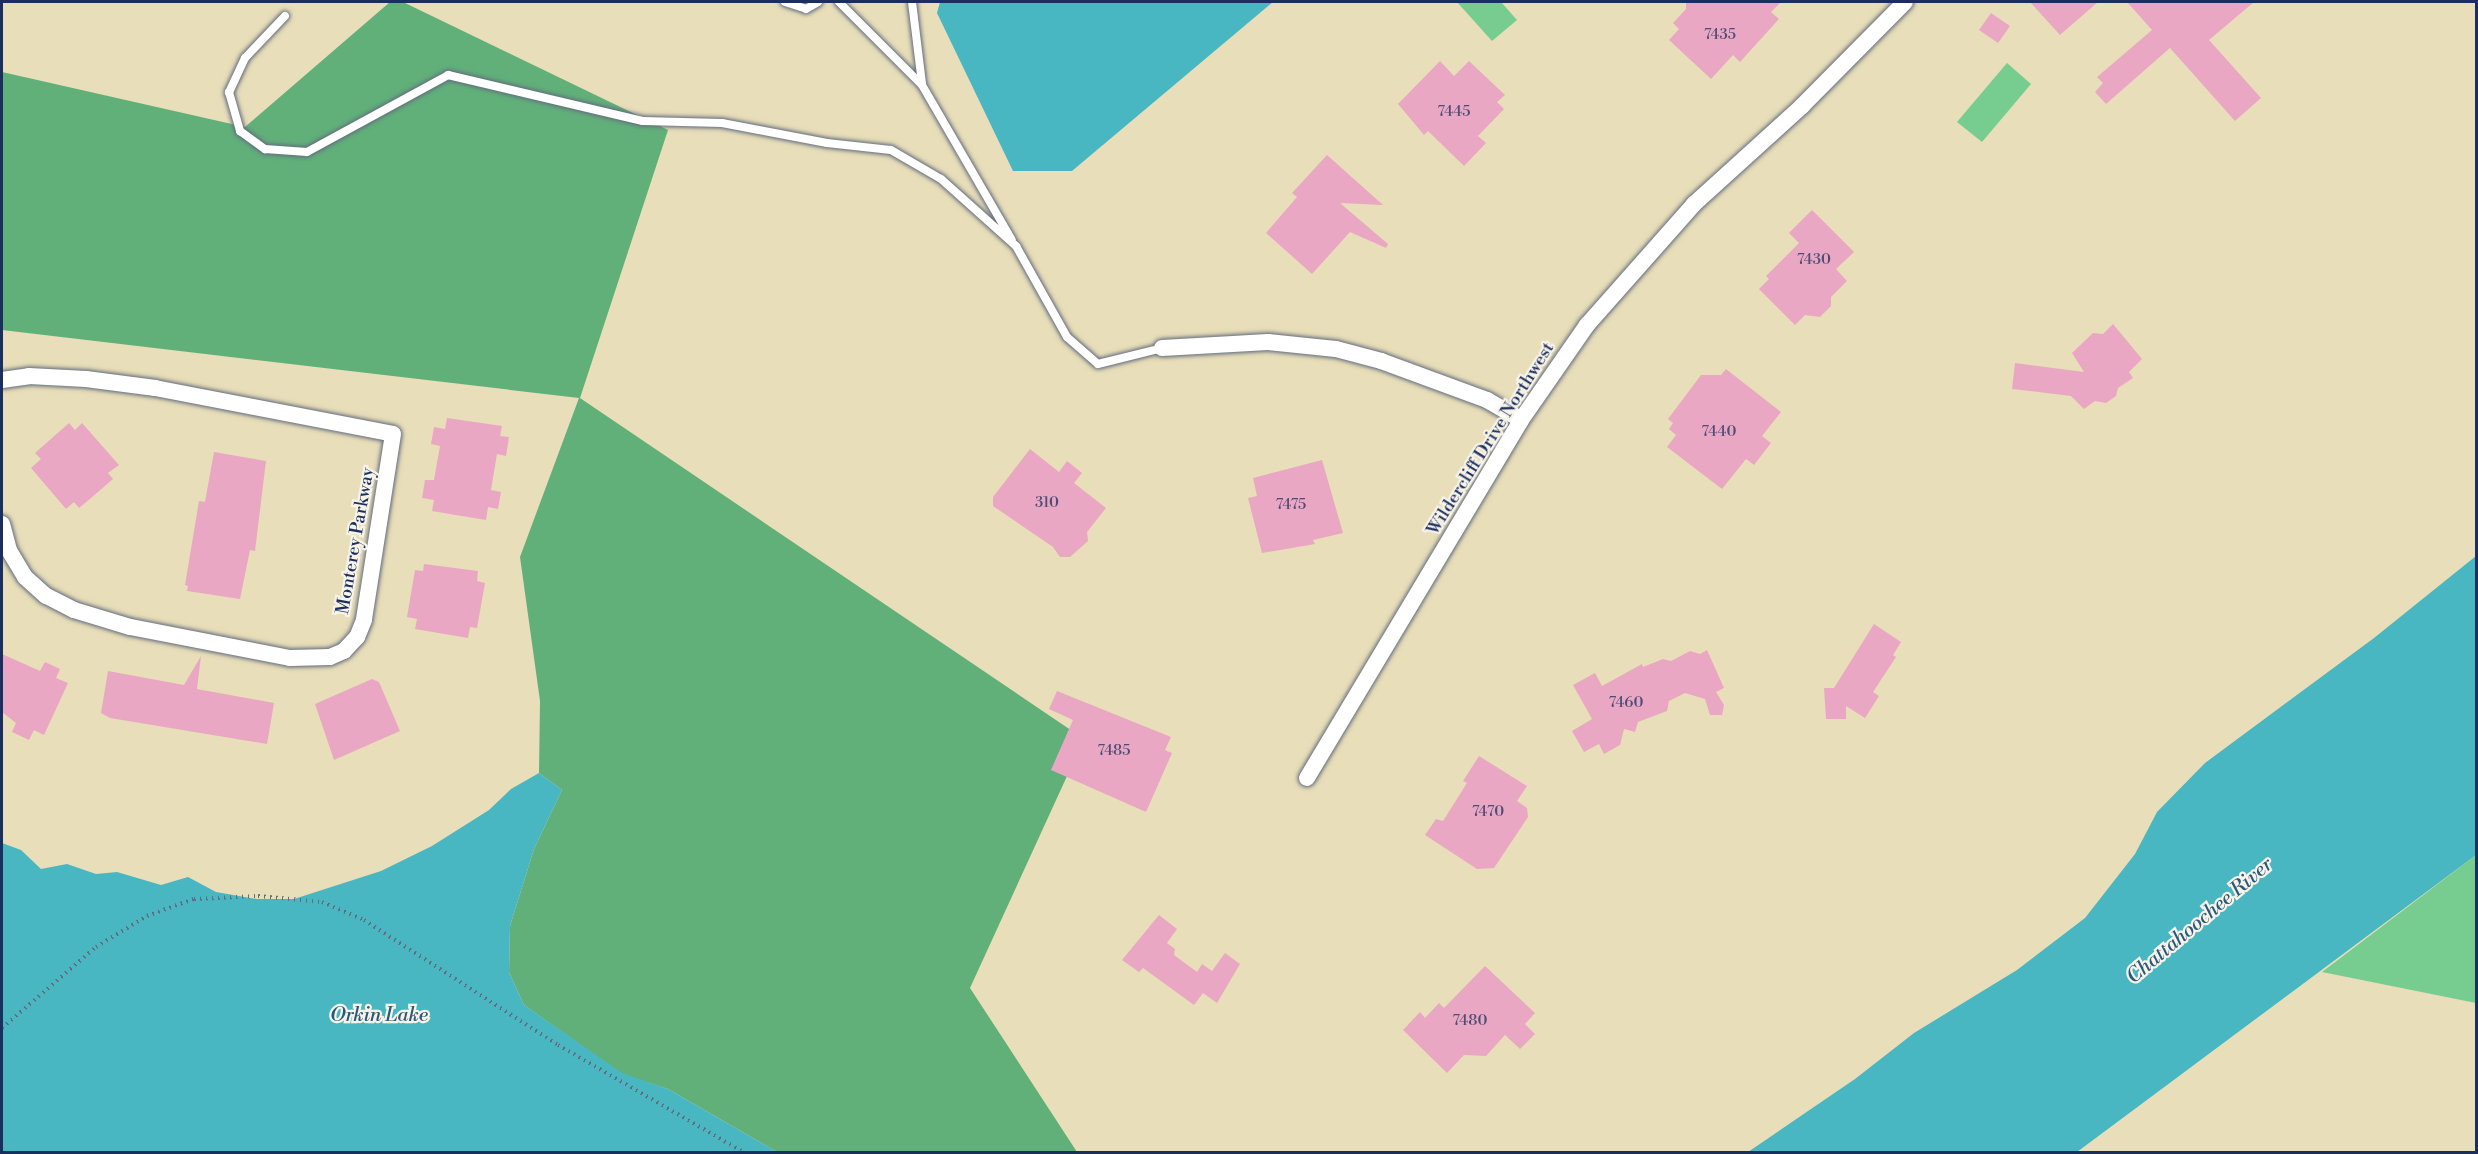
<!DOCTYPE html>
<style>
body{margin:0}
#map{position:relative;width:2478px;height:1154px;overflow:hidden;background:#e8deb9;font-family:"Libre Bodoni",serif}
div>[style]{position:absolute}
.green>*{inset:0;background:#77cc90}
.forest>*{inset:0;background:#61b07a}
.water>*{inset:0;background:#49b7c1}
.building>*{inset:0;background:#eaa7c3}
.path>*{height:4px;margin-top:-2px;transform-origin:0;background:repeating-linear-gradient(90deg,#636c7e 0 1.5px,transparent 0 6px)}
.roads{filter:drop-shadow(0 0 2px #636c7e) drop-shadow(0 0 2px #636c7e)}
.service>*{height:8px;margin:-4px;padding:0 4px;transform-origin:4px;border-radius:4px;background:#fff}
.minor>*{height:16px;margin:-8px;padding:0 8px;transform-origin:8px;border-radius:8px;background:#fff}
span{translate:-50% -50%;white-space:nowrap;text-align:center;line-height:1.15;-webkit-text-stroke:4.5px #f7f3e8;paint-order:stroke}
.number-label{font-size:15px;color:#4f4d77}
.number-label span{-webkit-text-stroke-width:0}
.street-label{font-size:18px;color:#1b2f5e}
.water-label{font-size:20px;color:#29587c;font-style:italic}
.frame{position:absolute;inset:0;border:3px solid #1b2f5e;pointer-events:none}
</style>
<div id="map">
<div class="green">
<div style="clip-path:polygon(1457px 2px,1501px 2px,1517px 20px,1492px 41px)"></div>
<div style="clip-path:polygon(2007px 63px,2031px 84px,1982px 142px,1957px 122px)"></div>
<div style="clip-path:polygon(2476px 855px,2476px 1003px,2322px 972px)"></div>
</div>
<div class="forest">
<div style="clip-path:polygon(390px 2px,403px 2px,668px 130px,580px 398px,1084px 739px,970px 988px,1077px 1152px,777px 1152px,668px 1089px,622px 1074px,524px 1005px,509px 972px,510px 926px,534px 849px,562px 790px,539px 773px,540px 701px,520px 557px,579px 398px,2px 330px,2px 72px,245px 127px)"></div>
</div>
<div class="water">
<div style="clip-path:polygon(940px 2px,1273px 2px,1072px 171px,1013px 171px,937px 13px)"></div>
<div style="clip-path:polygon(2476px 556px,2476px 855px,2077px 1152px,1748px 1152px,1855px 1079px,1914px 1033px,2017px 970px,2085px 918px,2135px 854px,2157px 812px,2205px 763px,2374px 638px)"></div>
<div style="clip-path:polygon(539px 773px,562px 790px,534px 849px,510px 926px,509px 972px,524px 1005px,622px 1073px,668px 1089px,777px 1152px,2px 1152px,2px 843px,21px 850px,41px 869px,67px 864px,96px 874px,117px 872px,161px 885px,188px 877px,216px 892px,256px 899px,294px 899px,381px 871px,432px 846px,489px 810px,511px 789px)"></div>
</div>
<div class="building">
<div style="clip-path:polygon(1686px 2px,1781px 2px,1771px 12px,1779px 19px,1740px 62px,1733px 55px,1711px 79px,1669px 40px,1679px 29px,1673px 23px,1686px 9px)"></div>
<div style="clip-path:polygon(2030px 2px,2098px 2px,2060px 35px)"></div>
<div style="clip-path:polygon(2127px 2px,2254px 2px,2209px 40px,2261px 98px,2235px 121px,2170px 48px,2106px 104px,2095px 92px,2103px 83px,2097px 77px,2152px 30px)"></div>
<div style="clip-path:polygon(1991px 13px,2010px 26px,1998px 43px,1979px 30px)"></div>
<div style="clip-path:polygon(1440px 61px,1454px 76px,1469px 61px,1505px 95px,1497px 102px,1504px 109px,1478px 136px,1486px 143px,1464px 166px,1428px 131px,1424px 135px,1398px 104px)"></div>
<div style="clip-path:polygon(1327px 155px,1383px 205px,1340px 203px,1388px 244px,1386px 248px,1350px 232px,1312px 274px,1266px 233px,1297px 197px,1292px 193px)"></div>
<div style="clip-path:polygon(1812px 210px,1854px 252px,1836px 269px,1847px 281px,1831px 297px,1831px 306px,1820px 317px,1805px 315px,1795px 325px,1759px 289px,1769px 279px,1766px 276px,1799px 243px,1789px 233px)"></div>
<div style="clip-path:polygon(2113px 324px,2142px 359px,2129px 372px,2133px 378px,2118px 388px,2116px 396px,2106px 403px,2095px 401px,2084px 409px,2071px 396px,2012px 389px,2015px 363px,2084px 372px,2072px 353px,2093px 333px,2103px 334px)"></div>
<div style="clip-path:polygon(1726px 369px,1781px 412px,1762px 436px,1771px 443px,1754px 465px,1746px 459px,1722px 489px,1667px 447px,1676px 435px,1669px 429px,1673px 423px,1668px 419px,1701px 375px,1721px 375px)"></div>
<div style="clip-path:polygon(447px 418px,502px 426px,500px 436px,509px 437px,506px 456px,497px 454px,491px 490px,501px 492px,498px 509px,488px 507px,486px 520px,432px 511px,434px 500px,422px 498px,425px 480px,434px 480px,440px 446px,431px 444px,434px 427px,445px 429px)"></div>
<div style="clip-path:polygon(69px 423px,75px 430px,82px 423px,119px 465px,108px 473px,113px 479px,91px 498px,79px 508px,74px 502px,66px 509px,31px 468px,41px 459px,35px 453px)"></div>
<div style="clip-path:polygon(1030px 449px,1059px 472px,1067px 461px,1082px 473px,1074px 483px,1106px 508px,1087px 532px,1088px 541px,1070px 557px,1060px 557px,1053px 547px,993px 506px,993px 497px)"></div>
<div style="clip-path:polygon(214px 452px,266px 461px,255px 551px,250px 550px,240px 599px,187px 591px,188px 586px,185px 585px,199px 501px,205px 502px)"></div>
<div style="clip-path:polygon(1322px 460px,1343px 533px,1313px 540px,1315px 544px,1262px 553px,1248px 498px,1257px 496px,1253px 478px)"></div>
<div style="clip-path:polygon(424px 564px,478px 571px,477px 581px,485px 583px,477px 628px,470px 627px,468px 638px,415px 629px,417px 619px,407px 617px,415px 570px,423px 571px)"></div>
<div style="clip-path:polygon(1874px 624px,1901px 642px,1893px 655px,1896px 657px,1873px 692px,1879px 696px,1865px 718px,1846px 706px,1846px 719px,1826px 719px,1824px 688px,1834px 688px)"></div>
<div style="clip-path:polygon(1707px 650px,1724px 688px,1716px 692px,1724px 705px,1722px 715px,1710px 715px,1705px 699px,1685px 693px,1669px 701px,1667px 711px,1638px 722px,1635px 732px,1624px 729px,1620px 745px,1604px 754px,1599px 744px,1584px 752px,1572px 731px,1592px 719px,1573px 685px,1595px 673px,1602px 686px,1642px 664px,1643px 667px,1663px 659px,1671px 661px,1690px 651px,1700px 654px)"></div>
<div style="clip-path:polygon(2px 654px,40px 671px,45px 662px,60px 669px,56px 678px,68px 683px,44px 735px,34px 730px,29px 740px,12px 732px,16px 723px,2px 712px)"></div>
<div style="clip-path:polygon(201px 656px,197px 689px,274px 703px,267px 744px,110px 718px,101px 713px,108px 671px,184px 685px)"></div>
<div style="clip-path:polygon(372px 679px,379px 682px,400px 731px,334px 760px,315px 704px)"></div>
<div style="clip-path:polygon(1057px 691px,1171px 737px,1165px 750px,1172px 753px,1146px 812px,1051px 770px,1073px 720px,1049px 709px)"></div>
<div style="clip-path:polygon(1479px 756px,1527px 786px,1517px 801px,1527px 808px,1528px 817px,1494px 868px,1477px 869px,1425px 835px,1436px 819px,1443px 821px,1467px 783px,1463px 781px)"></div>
<div style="clip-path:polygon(1159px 915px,1177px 929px,1167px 943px,1175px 949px,1174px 955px,1197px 972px,1202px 964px,1212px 971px,1225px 953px,1240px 964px,1217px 1003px,1203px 993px,1194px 1005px,1143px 968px,1139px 972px,1122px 960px)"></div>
<div style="clip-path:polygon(1485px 966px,1535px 1013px,1525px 1024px,1535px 1034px,1520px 1049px,1505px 1035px,1486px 1056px,1464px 1055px,1447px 1073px,1403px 1030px,1420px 1012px,1425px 1018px,1439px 1003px,1444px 1008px)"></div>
</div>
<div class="path">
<div style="left:2px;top:1028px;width:124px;rotate:-40.8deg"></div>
<div style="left:96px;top:947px;width:60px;rotate:-31.3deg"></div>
<div style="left:147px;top:916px;width:50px;rotate:-19.9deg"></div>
<div style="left:194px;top:899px;width:64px;rotate:-2.7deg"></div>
<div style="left:258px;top:896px;width:64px;rotate:5.4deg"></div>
<div style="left:322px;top:902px;width:46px;rotate:23.2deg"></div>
<div style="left:364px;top:920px;width:231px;rotate:32.8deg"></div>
<div style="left:558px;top:1045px;width:214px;rotate:30deg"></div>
</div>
<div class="roads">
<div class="service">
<div style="left:785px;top:2px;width:22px;rotate:18deg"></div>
<div style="left:806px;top:9px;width:14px;rotate:-30deg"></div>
<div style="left:839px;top:2px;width:117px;rotate:45deg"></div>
<div style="left:922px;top:85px;width:179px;rotate:59.9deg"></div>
<div style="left:912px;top:2px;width:83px;rotate:83deg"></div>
<div style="left:285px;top:16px;width:58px;rotate:133.6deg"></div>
<div style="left:245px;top:58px;width:38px;rotate:115deg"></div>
<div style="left:229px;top:92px;width:41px;rotate:74.2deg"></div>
<div style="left:240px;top:131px;width:31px;rotate:36deg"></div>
<div style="left:265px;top:149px;width:42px;rotate:4.1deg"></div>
<div style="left:307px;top:152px;width:161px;rotate:-28.6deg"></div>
<div style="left:448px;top:75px;width:200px;rotate:13.3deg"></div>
<div style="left:643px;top:121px;width:79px;rotate:1.5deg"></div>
<div style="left:722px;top:123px;width:107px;rotate:10.8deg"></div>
<div style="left:827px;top:143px;width:64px;rotate:6.2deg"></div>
<div style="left:891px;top:150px;width:58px;rotate:30.1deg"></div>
<div style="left:941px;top:179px;width:101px;rotate:41.8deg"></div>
<div style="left:1016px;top:246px;width:104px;rotate:60.7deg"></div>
<div style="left:1067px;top:337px;width:41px;rotate:41.1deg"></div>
<div style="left:1098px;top:364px;width:66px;rotate:-14deg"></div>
</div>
<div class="minor">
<div style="left:1162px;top:348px;width:106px;rotate:-3.2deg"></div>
<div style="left:1268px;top:342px;width:68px;rotate:5.9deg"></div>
<div style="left:1336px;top:349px;width:47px;rotate:14.9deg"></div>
<div style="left:1381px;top:361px;width:113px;rotate:20.2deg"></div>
<div style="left:1487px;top:400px;width:39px;rotate:30deg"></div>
<div style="left:2px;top:380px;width:27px;rotate:-8deg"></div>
<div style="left:29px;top:376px;width:57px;rotate:3deg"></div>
<div style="left:86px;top:379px;width:70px;rotate:7.4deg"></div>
<div style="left:155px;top:388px;width:242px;rotate:10.9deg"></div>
<div style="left:393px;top:434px;width:188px;rotate:98.9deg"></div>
<div style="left:364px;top:620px;width:18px;rotate:112deg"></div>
<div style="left:357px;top:637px;width:19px;rotate:133deg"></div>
<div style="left:344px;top:651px;width:15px;rotate:157deg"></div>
<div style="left:330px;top:657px;width:40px;rotate:178.6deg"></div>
<div style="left:290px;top:658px;width:163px;rotate:-169deg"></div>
<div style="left:130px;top:627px;width:59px;rotate:-163.1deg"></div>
<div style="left:74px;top:610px;width:31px;rotate:-153deg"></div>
<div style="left:46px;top:596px;width:28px;rotate:-138deg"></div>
<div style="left:25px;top:577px;width:31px;rotate:-121deg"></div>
<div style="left:9px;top:550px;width:27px;rotate:-105deg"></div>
<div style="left:1307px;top:778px;width:417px;rotate:-59.1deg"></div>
<div style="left:1521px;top:420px;width:116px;rotate:-55.2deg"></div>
<div style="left:1587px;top:325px;width:162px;rotate:-48.5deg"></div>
<div style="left:1694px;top:204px;width:146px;rotate:-42.2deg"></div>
<div style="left:1802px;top:106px;width:146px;rotate:-45.3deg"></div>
</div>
</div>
<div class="number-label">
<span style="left:1720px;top:35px">7435</span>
<span style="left:1454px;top:112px">7445</span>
<span style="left:1814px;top:260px">7430</span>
<span style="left:1719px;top:432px">7440</span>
<span style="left:1047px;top:503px">310</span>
<span style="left:1291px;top:505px">7475</span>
<span style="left:1626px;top:703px">7460</span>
<span style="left:1114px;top:751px">7485</span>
<span style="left:1488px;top:812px">7470</span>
<span style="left:1470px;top:1021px">7480</span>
</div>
<div class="street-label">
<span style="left:1491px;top:439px;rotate:-58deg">Wildercliff Drive Northwest</span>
<span style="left:356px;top:541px;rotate:-80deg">Monterey Parkway</span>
</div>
<div class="water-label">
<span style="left:2200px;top:921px;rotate:-40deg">Chattahoochee River</span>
<span style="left:379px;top:1015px">Orkin Lake</span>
</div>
<div class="frame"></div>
</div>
